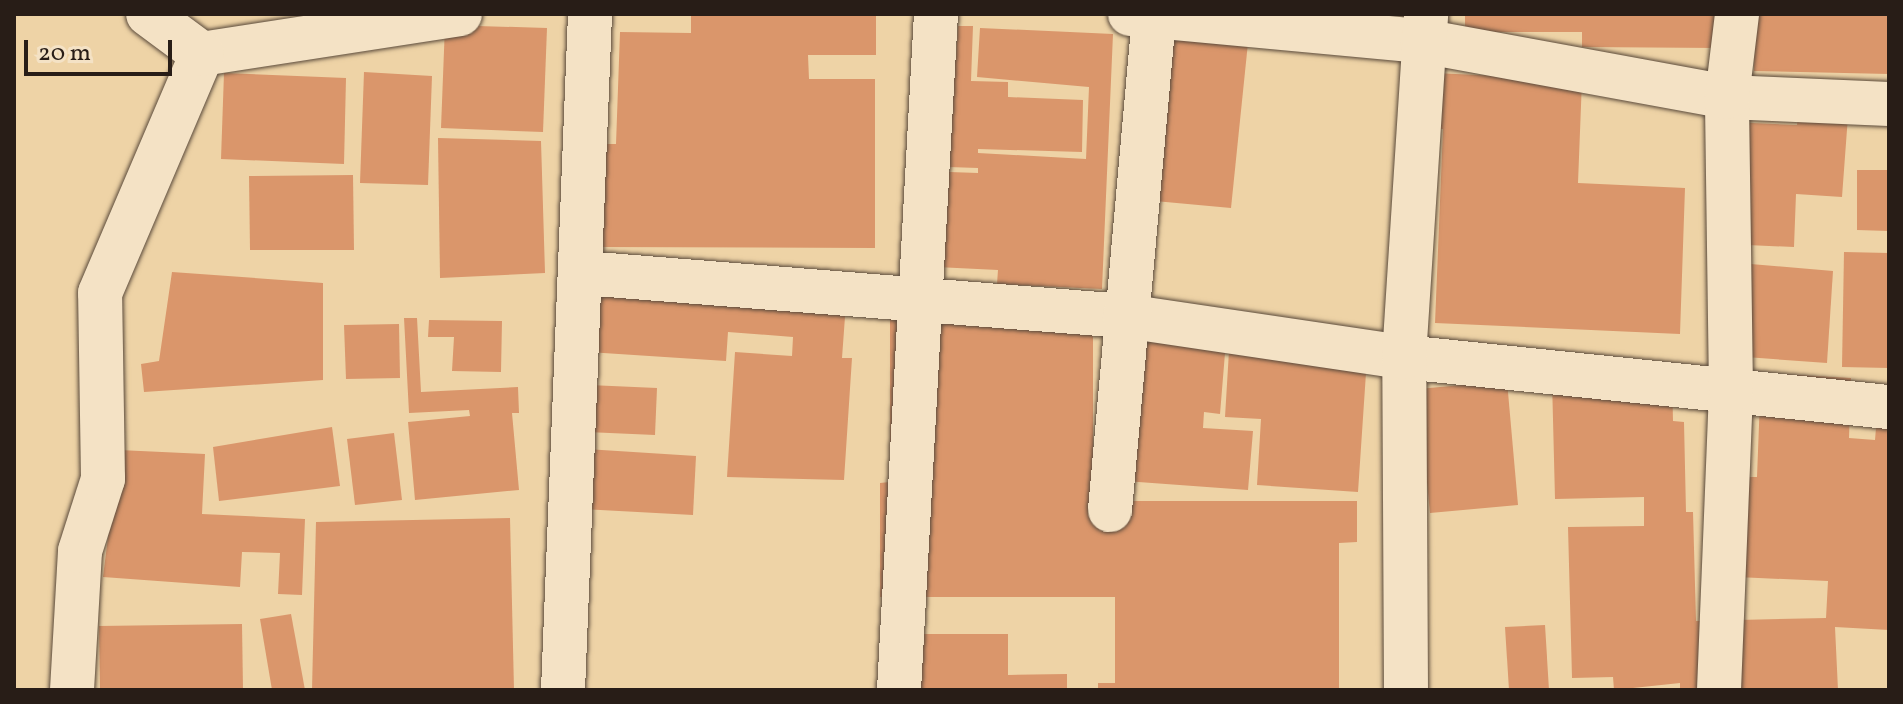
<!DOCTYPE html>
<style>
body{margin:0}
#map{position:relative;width:1903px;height:704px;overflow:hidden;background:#eed3a6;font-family:Vollkorn,serif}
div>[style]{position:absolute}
.building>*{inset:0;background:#da966b}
.roads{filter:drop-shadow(0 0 2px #5a4a3b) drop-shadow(0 0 2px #5a4a3b)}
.minor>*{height:44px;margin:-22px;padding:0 22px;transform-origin:22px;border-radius:22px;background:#f4e2c5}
span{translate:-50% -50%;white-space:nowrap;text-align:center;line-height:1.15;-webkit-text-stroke:8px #f4e2c5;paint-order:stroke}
.frame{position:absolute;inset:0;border:16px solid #281d17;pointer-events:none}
.scale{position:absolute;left:24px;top:40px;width:148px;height:36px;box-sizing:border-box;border:4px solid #281d17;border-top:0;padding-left:10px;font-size:24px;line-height:28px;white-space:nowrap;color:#281d17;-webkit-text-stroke:6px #f4e2c5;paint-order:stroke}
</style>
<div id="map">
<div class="building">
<div style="clip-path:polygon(691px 14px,876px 14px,876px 55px,808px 55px,809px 79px,875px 79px,875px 248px,595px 247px,595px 144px,616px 144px,620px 32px,691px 33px)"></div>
<div style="clip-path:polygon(1465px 14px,1718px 14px,1718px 48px,1582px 47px,1582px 32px,1465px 32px)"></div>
<div style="clip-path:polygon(1755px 14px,1889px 14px,1889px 74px,1754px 71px)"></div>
<div style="clip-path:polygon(1162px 23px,1249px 33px,1231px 208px,1144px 200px)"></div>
<div style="clip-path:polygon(445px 25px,547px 28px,543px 132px,441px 128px)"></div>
<div style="clip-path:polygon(958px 26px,973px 26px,971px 81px,1008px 82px,1008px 97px,1083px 100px,1082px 152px,978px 149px,978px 153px,1086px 159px,1089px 87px,977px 77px,980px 28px,1113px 34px,1102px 289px,997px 284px,998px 270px,916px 266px,921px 171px,978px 173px,978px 168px,919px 166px,922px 59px,956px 60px)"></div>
<div style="clip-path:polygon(364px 72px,432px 76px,428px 185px,360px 183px)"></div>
<div style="clip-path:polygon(224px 73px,346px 78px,344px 164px,221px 159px)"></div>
<div style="clip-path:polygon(1434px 73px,1582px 80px,1578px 183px,1685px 188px,1680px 334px,1435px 323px,1443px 129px,1432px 129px)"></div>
<div style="clip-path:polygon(1798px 112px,1848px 116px,1842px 197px,1796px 194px,1794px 247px,1725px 244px,1729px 122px,1797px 125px)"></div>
<div style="clip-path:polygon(438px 138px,541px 141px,545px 273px,440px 278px)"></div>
<div style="clip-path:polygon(1857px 170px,1889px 170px,1889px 231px,1857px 230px)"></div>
<div style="clip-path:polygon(353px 175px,354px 250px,250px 250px,249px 176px)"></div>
<div style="clip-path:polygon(1844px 252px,1889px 253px,1889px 368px,1842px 367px)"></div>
<div style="clip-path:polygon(1739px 263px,1833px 271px,1827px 363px,1732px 356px)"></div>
<div style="clip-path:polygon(172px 272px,323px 283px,323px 380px,144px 392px,141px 364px,159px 361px)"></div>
<div style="clip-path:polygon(593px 286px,846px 303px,842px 358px,852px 358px,844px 480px,727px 477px,735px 352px,792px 356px,793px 337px,728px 332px,726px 361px,588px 352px)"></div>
<div style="clip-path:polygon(404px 318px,417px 318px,421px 392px,518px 387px,519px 413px,512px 413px,519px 490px,415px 500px,408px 422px,470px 416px,469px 410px,409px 413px)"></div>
<div style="clip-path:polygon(1093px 318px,1093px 501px,1357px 501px,1357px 542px,1339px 543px,1339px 690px,1098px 690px,1098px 683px,1115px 683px,1115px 597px,880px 597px,880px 483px,890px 482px,890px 319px)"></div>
<div style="clip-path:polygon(429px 320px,502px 321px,501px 372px,452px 371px,454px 337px,428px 337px)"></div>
<div style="clip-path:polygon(399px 324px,400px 378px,346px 379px,344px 325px)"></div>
<div style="clip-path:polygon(1110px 333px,1226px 341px,1220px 414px,1204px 412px,1203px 428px,1253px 431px,1248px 490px,1111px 480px)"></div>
<div style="clip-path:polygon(1229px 351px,1367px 358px,1358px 492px,1257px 485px,1261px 419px,1225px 417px)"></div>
<div style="clip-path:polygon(1761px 373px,1851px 378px,1849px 438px,1875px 440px,1877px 416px,1889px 417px,1889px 630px,1835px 627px,1838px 690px,1680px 690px,1680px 683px,1614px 690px,1613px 677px,1572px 678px,1568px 527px,1644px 526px,1644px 497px,1555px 499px,1552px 380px,1672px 377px,1673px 421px,1684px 422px,1686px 512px,1693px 512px,1696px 621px,1826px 618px,1828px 581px,1737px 577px,1742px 477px,1757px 477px)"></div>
<div style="clip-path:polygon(1507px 381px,1518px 505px,1430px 513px,1418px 389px)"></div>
<div style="clip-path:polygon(589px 385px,657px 388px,655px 435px,587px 432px)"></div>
<div style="clip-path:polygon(332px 427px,340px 486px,219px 501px,213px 447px)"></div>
<div style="clip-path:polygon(394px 433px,402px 500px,355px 505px,347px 439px)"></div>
<div style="clip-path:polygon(586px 449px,696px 456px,693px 515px,582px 509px)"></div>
<div style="clip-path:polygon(119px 450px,205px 454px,202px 514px,305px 519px,302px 595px,278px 594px,280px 553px,242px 552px,240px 587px,103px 577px)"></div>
<div style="clip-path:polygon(510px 518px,514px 690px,312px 690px,316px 522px)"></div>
<div style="clip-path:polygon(291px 614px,305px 690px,272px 690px,260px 619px)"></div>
<div style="clip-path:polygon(242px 624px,243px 690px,100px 690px,99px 626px)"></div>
<div style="clip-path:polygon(1545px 625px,1549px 690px,1509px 690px,1505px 627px)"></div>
<div style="clip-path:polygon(892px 634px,1008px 634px,1008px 675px,1067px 674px,1067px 690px,892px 690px)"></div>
</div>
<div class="roads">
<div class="minor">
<div style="left:1130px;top:14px;width:293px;rotate:5.3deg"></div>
<div style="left:1422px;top:41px;width:310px;rotate:10.4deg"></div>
<div style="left:1727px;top:97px;width:162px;rotate:2.5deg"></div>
<div style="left:202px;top:54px;width:261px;rotate:-8.8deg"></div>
<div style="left:583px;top:273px;width:544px;rotate:4.54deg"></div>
<div style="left:1125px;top:316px;width:282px;rotate:8.4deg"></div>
<div style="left:1404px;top:357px;width:488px;rotate:5.9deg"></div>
<div style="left:1110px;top:510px;width:498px;rotate:-84.9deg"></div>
<div style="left:72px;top:690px;width:139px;rotate:-86.7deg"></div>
<div style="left:80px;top:551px;width:76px;rotate:-72.3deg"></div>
<div style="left:103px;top:479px;width:186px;rotate:-90.9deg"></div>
<div style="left:100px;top:293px;width:260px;rotate:-66.9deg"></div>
<div style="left:202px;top:54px;width:67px;rotate:-143.5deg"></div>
<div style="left:563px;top:690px;width:677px;rotate:-87.71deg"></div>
<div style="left:899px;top:690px;width:677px;rotate:-86.87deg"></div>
<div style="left:1406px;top:690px;width:333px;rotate:-90.3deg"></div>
<div style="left:1404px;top:357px;width:344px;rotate:-86.3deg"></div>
<div style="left:1719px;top:690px;width:300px;rotate:-87.7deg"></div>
<div style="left:1731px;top:390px;width:293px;rotate:-90.8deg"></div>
<div style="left:1727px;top:97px;width:84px;rotate:-83.1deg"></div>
</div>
</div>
<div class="frame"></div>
<div class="scale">20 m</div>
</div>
